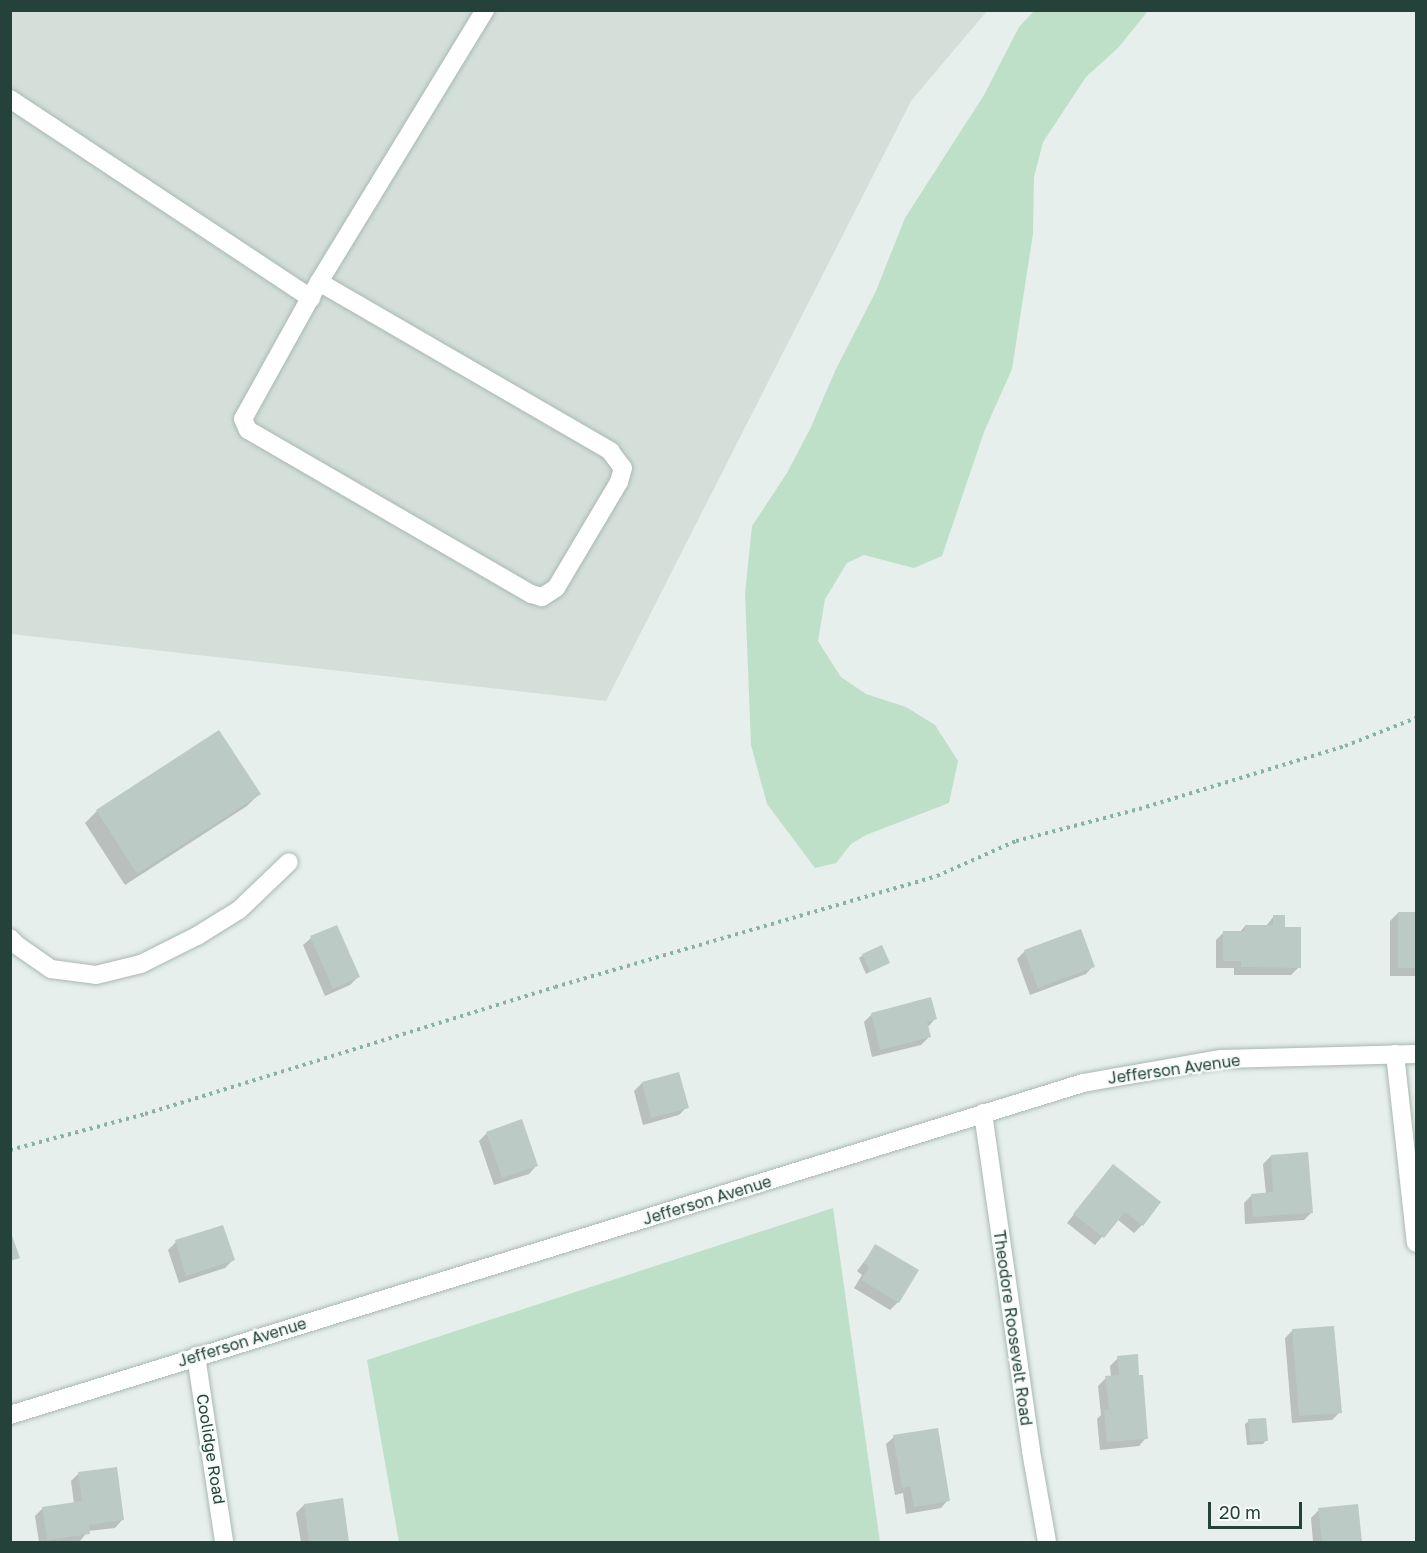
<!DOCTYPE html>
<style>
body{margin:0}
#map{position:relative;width:1427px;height:1553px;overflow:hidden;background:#e6efeb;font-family:"Golos Text",sans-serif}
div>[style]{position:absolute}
.built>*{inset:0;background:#d4dfda}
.green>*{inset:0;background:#bfe0c8}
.shadow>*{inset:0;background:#0003}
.building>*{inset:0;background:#bbcac4}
.path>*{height:4px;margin-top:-2px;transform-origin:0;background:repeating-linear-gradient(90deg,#86b3a5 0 3px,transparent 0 7.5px)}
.roads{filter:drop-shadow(0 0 2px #a8b8b2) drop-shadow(0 0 2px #a8b8b2)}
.minor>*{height:18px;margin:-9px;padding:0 9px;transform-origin:9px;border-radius:9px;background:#fff}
span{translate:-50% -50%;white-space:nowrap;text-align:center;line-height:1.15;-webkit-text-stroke:4.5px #f7fbf9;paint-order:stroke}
.street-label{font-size:16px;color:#24423a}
.frame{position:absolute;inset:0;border:12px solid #24423a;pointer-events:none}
.scale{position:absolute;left:1208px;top:1502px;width:94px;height:27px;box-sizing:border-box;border:3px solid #24423a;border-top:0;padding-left:8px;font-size:18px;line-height:21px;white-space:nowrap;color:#24423a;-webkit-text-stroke:4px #f7fbf9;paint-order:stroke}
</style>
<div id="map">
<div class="built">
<div style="clip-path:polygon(11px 11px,987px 11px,911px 101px,606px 701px,11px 634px)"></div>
</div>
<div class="green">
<div style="clip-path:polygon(1034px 11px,1148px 11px,1118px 48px,1086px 77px,1043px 142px,1034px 177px,1033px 234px,1012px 369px,984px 432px,942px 556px,914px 568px,864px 555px,847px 563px,825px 599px,818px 641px,841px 677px,866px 694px,906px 707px,935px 725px,958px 761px,949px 803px,866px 835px,851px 844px,836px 863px,815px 868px,767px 804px,751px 745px,745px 593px,752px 526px,787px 473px,811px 427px,835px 371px,876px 291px,905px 218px,984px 95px,1019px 27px)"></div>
<div style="clip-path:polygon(833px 1208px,880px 1542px,399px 1542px,367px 1360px)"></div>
</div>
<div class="shadow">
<div style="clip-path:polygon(259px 794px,247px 806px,125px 885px,85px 823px,97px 811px)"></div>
<div style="clip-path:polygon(1398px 913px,1416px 913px,1416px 976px,1390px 976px,1390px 921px)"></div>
<div style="clip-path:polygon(1274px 916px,1284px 928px,1299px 967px,1291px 975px,1234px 975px,1234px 968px,1216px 968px,1216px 940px,1224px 932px,1240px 932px,1245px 926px,1266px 926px)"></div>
<div style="clip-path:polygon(311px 938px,358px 977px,350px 985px,325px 996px,303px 945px)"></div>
<div style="clip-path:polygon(1025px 951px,1093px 966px,1086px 974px,1030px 995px,1017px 959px)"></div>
<div style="clip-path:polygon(863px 955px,888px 963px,866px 974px,859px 958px)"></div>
<div style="clip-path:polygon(872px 1014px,935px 1019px,927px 1028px,929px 1037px,921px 1045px,872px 1057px,864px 1022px)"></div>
<div style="clip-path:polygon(642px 1083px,687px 1107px,679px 1115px,643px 1125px,634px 1091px)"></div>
<div style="clip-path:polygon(487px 1133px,536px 1166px,529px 1174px,494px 1185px,479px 1141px)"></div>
<div style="clip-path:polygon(1271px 1156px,1311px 1213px,1304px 1220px,1245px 1224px,1244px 1203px,1252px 1195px,1266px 1194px,1263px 1164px)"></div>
<div style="clip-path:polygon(1113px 1166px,1142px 1225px,1134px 1233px,1117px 1219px,1095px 1245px,1067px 1223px)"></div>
<div style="clip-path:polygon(176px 1242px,233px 1260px,225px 1268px,179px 1283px,168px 1250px)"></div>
<div style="clip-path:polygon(876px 1246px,898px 1302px,890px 1310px,854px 1288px,862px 1275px,857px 1271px)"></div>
<div style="clip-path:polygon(1293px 1330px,1340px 1412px,1332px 1420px,1292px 1423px,1285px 1338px)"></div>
<div style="clip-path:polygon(1118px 1358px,1146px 1438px,1139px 1446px,1100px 1450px,1097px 1419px,1101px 1415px,1098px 1386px,1106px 1378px,1111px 1377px,1110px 1366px)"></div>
<div style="clip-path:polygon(1249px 1421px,1266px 1440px,1263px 1444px,1247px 1445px,1245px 1424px)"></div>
<div style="clip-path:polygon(894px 1437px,948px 1500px,941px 1508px,906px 1514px,903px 1493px,895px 1495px,886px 1444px)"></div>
<div style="clip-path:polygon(79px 1473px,122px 1520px,115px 1528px,88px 1531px,80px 1541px,39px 1542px,35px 1516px,43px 1508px,74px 1504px,71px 1481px)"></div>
<div style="clip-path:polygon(341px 1500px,348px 1542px,301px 1542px,296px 1513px,304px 1505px)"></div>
<div style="clip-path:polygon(1357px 1506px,1360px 1542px,1313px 1542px,1311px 1518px,1319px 1510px)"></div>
</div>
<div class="building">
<div style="clip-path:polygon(219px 730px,261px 794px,137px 874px,96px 810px)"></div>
<div style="clip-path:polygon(1398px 912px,1416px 912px,1416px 968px,1398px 968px)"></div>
<div style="clip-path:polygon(1273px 915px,1285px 915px,1285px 927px,1301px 927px,1301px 968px,1241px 967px,1241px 961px,1223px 961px,1223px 931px,1245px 931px,1245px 925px,1273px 925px)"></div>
<div style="clip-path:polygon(337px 925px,360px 977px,333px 989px,310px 936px)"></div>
<div style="clip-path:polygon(1081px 929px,1095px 967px,1038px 988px,1024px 950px)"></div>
<div style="clip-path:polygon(882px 945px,890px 963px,870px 972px,862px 954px)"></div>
<div style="clip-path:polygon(931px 997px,937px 1019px,927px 1022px,931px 1037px,880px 1050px,871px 1013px)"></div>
<div style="clip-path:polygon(679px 1072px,689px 1108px,651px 1118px,642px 1082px)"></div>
<div style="clip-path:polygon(522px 1119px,538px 1166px,502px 1178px,486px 1132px)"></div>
<div style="clip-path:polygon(1308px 1152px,1313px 1213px,1253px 1217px,1251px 1194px,1273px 1192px,1271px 1155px)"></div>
<div style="clip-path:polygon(1113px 1164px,1161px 1202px,1143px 1226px,1125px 1212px,1104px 1238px,1073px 1214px)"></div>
<div style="clip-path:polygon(223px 1225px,235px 1260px,186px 1276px,175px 1240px)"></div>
<div style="clip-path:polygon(10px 1230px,20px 1258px,10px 1261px)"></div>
<div style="clip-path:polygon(875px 1244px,919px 1270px,899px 1303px,861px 1280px,869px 1267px,864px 1263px)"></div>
<div style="clip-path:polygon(1334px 1326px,1342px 1413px,1299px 1416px,1292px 1329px)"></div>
<div style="clip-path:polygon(1138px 1354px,1139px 1375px,1143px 1375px,1148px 1439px,1107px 1442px,1104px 1410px,1109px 1409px,1105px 1376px,1119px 1375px,1117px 1356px)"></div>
<div style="clip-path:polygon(1266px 1418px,1268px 1441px,1250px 1442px,1248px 1419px)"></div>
<div style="clip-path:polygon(938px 1428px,950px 1501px,914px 1507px,910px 1486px,902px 1488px,893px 1435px)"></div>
<div style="clip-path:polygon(117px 1467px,124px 1520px,89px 1525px,90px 1534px,47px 1540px,42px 1507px,82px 1501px,78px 1472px)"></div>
<div style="clip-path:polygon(343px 1498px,349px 1542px,309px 1542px,304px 1504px)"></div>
<div style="clip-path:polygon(1358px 1504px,1362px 1542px,1322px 1542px,1318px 1508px)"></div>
</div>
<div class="path">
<div style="left:10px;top:1150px;width:140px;rotate:-14.9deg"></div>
<div style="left:145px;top:1114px;width:429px;rotate:-17.2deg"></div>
<div style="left:555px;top:987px;width:398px;rotate:-16.2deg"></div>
<div style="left:937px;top:876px;width:86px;rotate:-23.9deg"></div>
<div style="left:1016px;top:841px;width:127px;rotate:-14.6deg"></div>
<div style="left:1139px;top:809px;width:215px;rotate:-17deg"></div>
<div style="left:1345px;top:746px;width:76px;rotate:-21.5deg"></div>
</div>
<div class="roads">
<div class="minor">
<div style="left:10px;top:99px;width:361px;rotate:33.5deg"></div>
<div style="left:319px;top:282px;width:337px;rotate:30.1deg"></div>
<div style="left:610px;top:451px;width:21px;rotate:53deg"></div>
<div style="left:623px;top:468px;width:15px;rotate:106deg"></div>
<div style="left:619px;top:482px;width:123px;rotate:120.7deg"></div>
<div style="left:556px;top:588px;width:17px;rotate:147deg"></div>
<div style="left:542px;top:597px;width:11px;rotate:-165deg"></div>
<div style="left:531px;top:594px;width:327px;rotate:-149.9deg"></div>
<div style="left:248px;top:430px;width:12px;rotate:-114deg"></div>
<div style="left:243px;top:419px;width:157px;rotate:-61deg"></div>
<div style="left:319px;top:282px;width:319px;rotate:-58.6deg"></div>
<div style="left:10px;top:938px;width:11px;rotate:45deg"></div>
<div style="left:18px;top:946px;width:40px;rotate:34.9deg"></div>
<div style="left:51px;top:969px;width:45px;rotate:7.6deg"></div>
<div style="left:96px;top:975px;width:46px;rotate:-13.7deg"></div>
<div style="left:141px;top:964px;width:63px;rotate:-26.6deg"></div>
<div style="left:197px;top:936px;width:49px;rotate:-31.8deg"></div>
<div style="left:239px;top:910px;width:69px;rotate:-43.8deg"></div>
<div style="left:1395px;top:1054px;width:190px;rotate:83.7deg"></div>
<div style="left:983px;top:1113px;width:341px;rotate:81.9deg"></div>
<div style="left:1031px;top:1451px;width:92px;rotate:80deg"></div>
<div style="left:196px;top:1356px;width:188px;rotate:81.4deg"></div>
<div style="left:10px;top:1415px;width:1123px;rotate:-17.19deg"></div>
<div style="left:1083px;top:1083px;width:140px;rotate:-9.9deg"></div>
<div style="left:1221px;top:1059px;width:195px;rotate:-1.5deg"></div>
</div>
</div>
<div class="street-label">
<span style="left:1174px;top:1069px;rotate:-8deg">Jefferson Avenue</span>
<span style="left:707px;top:1200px;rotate:-17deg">Jefferson Avenue</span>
<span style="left:1013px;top:1328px;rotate:82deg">Theodore Roosevelt Road</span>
<span style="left:242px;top:1342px;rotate:-17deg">Jefferson Avenue</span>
<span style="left:211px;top:1449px;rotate:81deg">Coolidge Road</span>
</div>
<div class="frame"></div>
<div class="scale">20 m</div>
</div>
